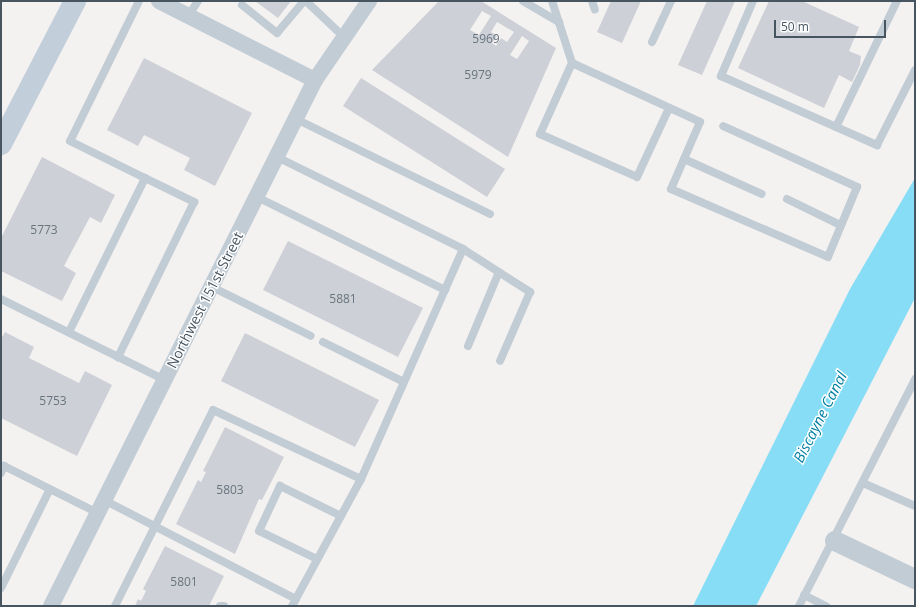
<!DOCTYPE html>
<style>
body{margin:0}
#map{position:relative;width:916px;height:607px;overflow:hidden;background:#f4f1f1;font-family:"Open Sans",sans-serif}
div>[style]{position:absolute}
.water>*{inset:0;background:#87ddf5}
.building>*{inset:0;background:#cdd0d6}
.service>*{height:8px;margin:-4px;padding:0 4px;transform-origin:4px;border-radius:4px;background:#c1ccd4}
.minor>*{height:16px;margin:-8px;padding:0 8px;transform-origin:8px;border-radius:8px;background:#c1ccd4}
.tertiary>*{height:20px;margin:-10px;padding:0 10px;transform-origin:10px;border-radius:10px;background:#c1ccd4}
.secondary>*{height:22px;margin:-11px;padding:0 11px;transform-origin:11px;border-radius:11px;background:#c3cedb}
span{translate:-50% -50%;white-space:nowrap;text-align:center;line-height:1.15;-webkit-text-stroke:3px #fff;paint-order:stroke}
.number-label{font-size:12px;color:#68747e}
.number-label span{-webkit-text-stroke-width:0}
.street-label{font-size:14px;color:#475561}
.water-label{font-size:15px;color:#0380a2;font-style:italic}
.frame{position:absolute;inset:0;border:2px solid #475561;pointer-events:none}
.scale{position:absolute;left:774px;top:20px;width:112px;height:18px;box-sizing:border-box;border:2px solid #475561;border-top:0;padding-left:5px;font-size:12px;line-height:14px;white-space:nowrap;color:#475561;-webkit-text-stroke:3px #fff;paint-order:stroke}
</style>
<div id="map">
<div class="water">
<div style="clip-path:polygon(915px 178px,915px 298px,756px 606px,693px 606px,850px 289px)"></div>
</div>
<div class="building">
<div style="clip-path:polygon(255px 1px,291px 1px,278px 18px)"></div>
<div style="clip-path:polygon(evenodd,439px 1px,481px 1px,556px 48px,508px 157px,372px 70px,439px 1px,482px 11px,491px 16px,479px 35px,470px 30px,482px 11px,439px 1px,497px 22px,514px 32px,507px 42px,501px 38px,496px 46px,492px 43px,497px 36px,491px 32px,497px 22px,439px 1px,522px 36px,529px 41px,517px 59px,510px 55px,522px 36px)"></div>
<div style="clip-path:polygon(611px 1px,641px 1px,622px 43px,597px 32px)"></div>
<div style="clip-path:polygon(707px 1px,735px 1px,702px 75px,678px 65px)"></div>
<div style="clip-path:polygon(769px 1px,802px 1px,859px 27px,849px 51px,861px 56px,860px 65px,852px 82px,839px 75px,824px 108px,738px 68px)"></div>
<div style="clip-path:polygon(144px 58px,252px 113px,215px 186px,184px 170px,190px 158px,144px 135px,138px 146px,107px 130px)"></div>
<div style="clip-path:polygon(361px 78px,505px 169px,487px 197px,343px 106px)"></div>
<div style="clip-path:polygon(42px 157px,115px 195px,101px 223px,90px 217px,64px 266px,76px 273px,62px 301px,1px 271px,1px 238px)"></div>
<div style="clip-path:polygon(288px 241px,423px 308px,398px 357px,263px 290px)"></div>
<div style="clip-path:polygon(5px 332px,34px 347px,29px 358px,79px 383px,85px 371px,112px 385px,77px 456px,1px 418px,1px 339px)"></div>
<div style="clip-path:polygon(245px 333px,379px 400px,355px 447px,221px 381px)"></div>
<div style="clip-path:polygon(225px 427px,284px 457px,262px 500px,259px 499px,235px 554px,176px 524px,198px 480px,201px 482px,206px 472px,203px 471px)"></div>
<div style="clip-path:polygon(165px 546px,224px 576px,209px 606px,135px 606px,138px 599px,141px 601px,146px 591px,143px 589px)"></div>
</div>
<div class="service">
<div style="left:139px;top:1px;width:156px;rotate:116.2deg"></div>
<div style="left:70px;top:141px;width:84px;rotate:26.3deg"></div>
<div style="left:306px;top:1px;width:52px;rotate:43.5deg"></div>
<div style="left:523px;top:1px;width:42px;rotate:30.3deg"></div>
<div style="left:552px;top:1px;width:65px;rotate:72.1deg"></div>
<div style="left:572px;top:63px;width:141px;rotate:24.7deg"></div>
<div style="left:700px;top:122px;width:73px;rotate:113.4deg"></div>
<div style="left:671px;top:189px;width:171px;rotate:23.4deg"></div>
<div style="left:828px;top:257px;width:76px;rotate:-67.5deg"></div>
<div style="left:857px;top:187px;width:147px;rotate:-155.5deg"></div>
<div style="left:592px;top:1px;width:9px;rotate:72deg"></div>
<div style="left:753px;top:1px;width:82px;rotate:113.1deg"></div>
<div style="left:721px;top:76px;width:171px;rotate:23.9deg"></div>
<div style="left:877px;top:145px;width:84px;rotate:-63.1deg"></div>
<div style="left:242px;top:5px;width:45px;rotate:38.7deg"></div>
<div style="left:277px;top:33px;width:42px;rotate:-49.8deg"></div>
<div style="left:188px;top:16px;width:18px;rotate:-56deg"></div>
<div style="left:652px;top:42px;width:45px;rotate:-65.1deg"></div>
<div style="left:572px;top:63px;width:78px;rotate:114.3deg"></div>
<div style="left:540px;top:134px;width:106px;rotate:23.9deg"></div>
<div style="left:637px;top:177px;width:76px;rotate:-65.1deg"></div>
<div style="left:296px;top:119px;width:216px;rotate:26.1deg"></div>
<div style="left:836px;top:127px;width:140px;rotate:-64.2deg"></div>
<div style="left:277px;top:157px;width:208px;rotate:26.3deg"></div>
<div style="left:463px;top:249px;width:252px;rotate:113.9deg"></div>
<div style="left:361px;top:479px;width:145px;rotate:118.5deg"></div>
<div style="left:684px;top:159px;width:85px;rotate:24.2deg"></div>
<div style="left:257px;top:197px;width:210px;rotate:26.3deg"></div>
<div style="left:787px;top:199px;width:59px;rotate:26.1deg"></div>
<div style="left:463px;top:249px;width:80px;rotate:32.7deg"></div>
<div style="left:530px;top:292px;width:75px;rotate:113.5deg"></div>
<div style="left:212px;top:287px;width:110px;rotate:26.3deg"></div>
<div style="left:1px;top:299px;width:183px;rotate:26.3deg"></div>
<div style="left:69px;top:332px;width:172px;rotate:-63.7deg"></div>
<div style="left:145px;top:178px;width:55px;rotate:26.1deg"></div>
<div style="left:194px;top:202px;width:173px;rotate:116.1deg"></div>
<div style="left:323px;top:342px;width:90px;rotate:26.3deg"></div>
<div style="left:468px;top:346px;width:80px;rotate:-67.3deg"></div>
<div style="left:1px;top:473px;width:8px;rotate:-67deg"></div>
<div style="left:4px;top:466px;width:105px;rotate:26.6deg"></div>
<div style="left:863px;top:483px;width:57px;rotate:23.9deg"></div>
<div style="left:104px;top:500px;width:216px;rotate:27.3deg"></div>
<div style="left:317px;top:559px;width:64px;rotate:-154.2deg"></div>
<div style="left:259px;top:531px;width:50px;rotate:-65deg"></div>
<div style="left:280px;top:486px;width:68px;rotate:26.2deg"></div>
<div style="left:1px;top:588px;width:110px;rotate:-63.7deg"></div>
<div style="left:804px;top:595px;width:25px;rotate:27deg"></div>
<div style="left:115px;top:606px;width:219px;rotate:-63.4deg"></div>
<div style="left:213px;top:410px;width:163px;rotate:25deg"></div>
<div style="left:220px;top:606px;width:4px"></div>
<div style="left:799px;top:606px;width:255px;rotate:-62.9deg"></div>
</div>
<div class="minor">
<div style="left:159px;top:1px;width:175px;rotate:26.9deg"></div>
<div style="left:51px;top:606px;width:589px;rotate:-63.35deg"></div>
<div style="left:315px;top:80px;width:96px;rotate:-55.6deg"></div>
</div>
<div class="tertiary">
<div style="left:835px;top:541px;width:89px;rotate:25.4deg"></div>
</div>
<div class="secondary">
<div style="left:1px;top:144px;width:161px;rotate:-62.6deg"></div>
</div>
<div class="number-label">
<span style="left:486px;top:39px">5969</span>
<span style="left:478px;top:75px">5979</span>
<span style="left:44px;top:230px">5773</span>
<span style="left:343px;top:299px">5881</span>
<span style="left:53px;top:401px">5753</span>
<span style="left:230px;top:490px">5803</span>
<span style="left:184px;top:582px">5801</span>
</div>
<div class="street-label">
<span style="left:205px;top:300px;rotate:-63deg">Northwest 151st Street</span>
</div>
<div class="water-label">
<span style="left:820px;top:417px;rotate:-63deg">Biscayne Canal</span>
</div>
<div class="frame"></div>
<div class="scale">50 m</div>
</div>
